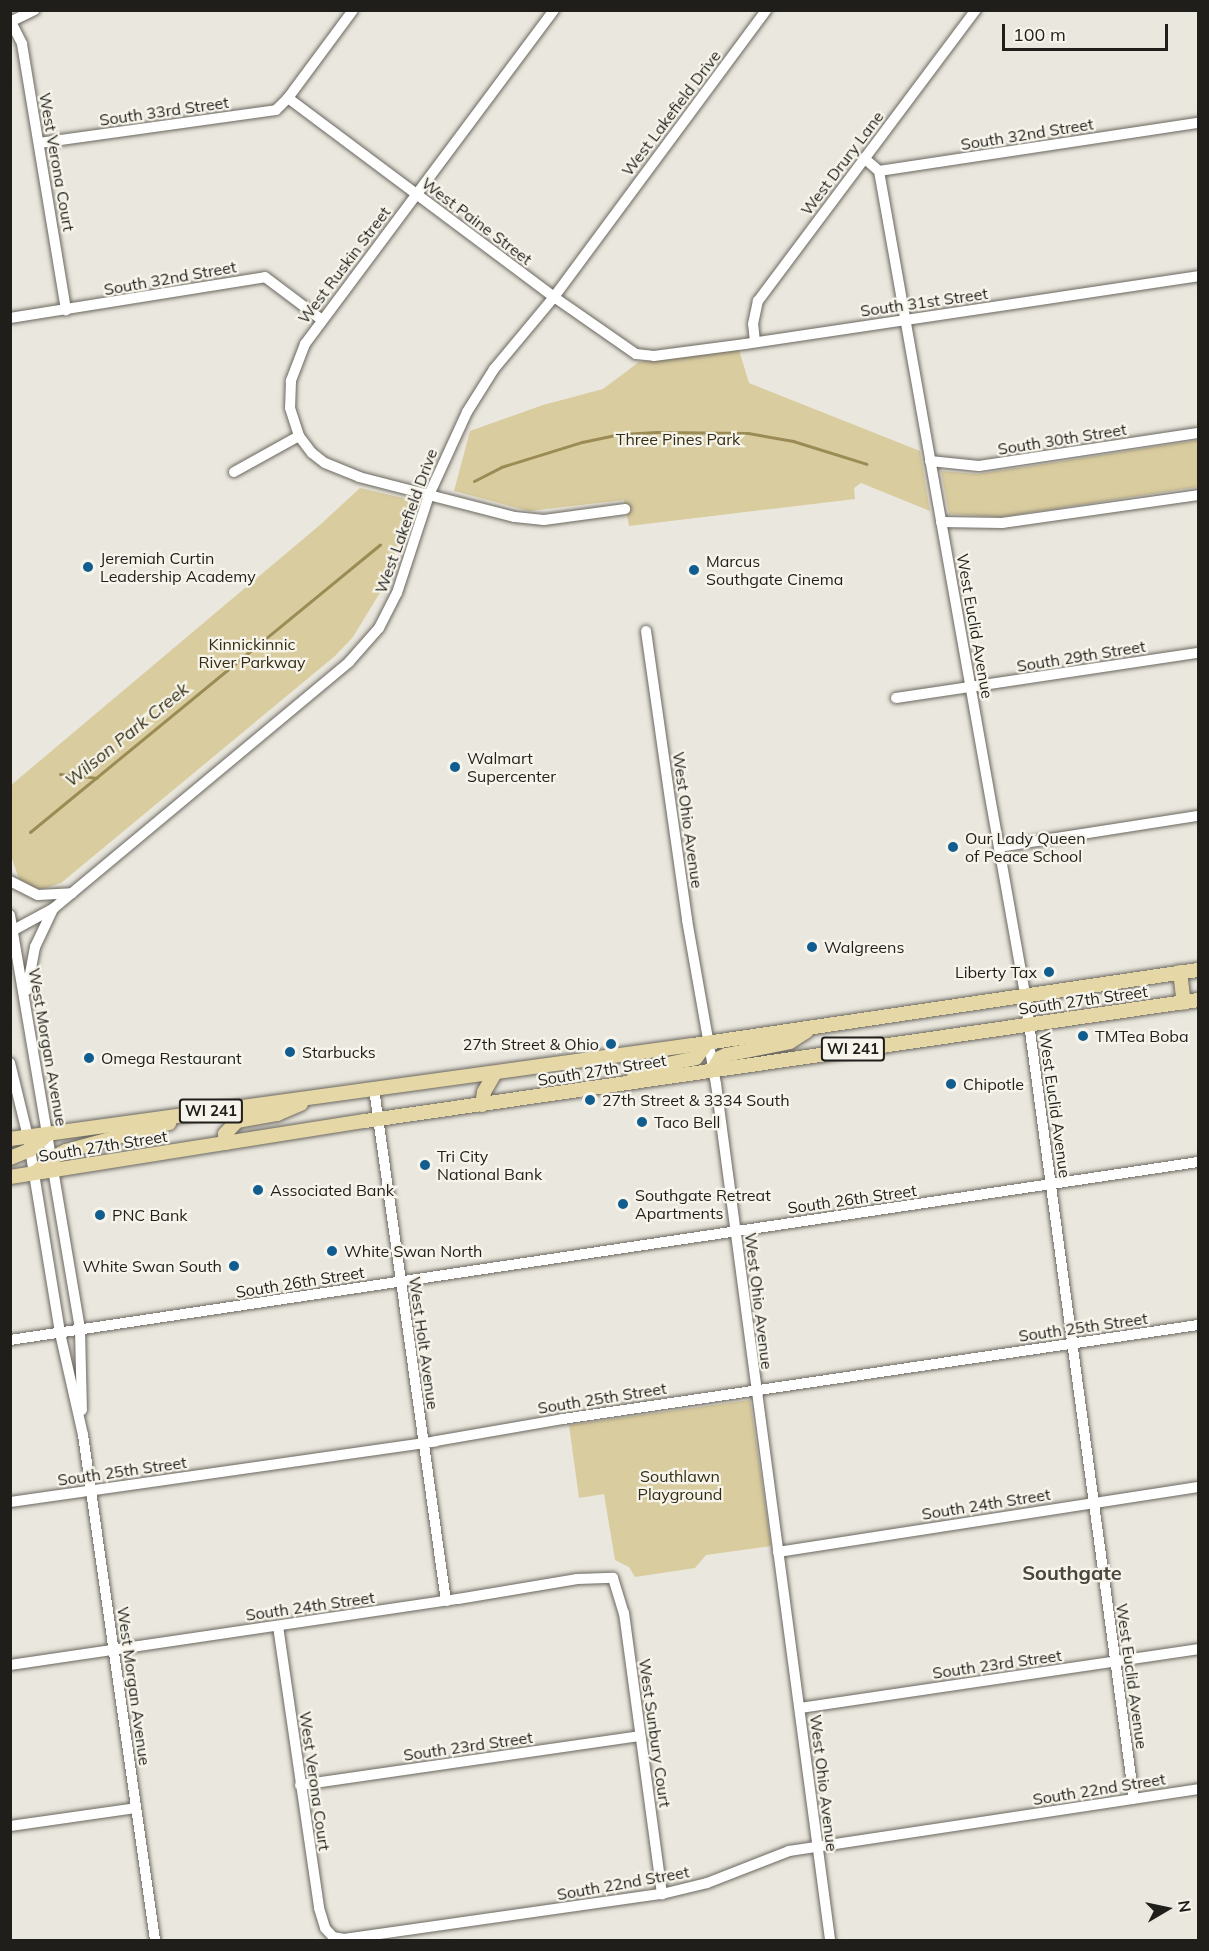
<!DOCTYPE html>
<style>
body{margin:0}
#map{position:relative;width:1209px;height:1951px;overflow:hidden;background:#eae7de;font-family:Mulish,sans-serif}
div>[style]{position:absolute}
.green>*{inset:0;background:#d9cc9f}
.stream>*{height:3px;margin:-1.5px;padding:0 1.5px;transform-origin:1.5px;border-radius:1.5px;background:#9b8b54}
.roads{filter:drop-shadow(0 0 2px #6a675f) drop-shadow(0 0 2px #6a675f)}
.minor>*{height:10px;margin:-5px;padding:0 5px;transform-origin:5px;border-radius:5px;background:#fff}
.major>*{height:14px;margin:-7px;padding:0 7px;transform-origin:7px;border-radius:7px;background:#e5d7a6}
.dots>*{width:16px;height:16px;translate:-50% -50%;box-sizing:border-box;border:3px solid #f7f5eb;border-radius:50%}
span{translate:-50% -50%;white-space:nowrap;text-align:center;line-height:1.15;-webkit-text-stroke:4.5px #f7f5eb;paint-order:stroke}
.shield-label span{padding:2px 4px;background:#f7f5eb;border:2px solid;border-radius:4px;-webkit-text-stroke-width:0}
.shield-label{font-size:15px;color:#1f1e1b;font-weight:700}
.street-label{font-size:16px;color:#1f1e1b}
.park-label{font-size:16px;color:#342c12}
.poi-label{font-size:16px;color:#1f1e1b}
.left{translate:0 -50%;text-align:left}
.right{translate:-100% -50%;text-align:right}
.water-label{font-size:18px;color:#342d12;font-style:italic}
.quarter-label{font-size:20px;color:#49473f;font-weight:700}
.frame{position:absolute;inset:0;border:12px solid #1f1e1b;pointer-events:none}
.north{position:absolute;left:1137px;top:1879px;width:60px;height:60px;-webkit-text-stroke:4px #f7f5eb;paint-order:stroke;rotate:81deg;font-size:16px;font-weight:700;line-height:24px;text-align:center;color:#1f1e1b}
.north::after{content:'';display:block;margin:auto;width:21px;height:27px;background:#1f1e1b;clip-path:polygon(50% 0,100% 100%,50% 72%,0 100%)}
.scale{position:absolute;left:1002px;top:24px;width:166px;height:27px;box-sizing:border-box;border:3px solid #1f1e1b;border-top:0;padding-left:8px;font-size:18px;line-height:21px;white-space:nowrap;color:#1f1e1b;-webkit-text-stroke:4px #f7f5eb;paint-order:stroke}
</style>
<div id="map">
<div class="green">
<div style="clip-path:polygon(739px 350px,749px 383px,920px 451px,930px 511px,861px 483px,854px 488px,855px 499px,629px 526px,624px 500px,529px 511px,454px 491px,470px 431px,543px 405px,603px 389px,639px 362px)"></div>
<div style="clip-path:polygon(1198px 440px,1198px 487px,1000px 517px,949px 514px,941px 471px,978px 474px)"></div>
<div style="clip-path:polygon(360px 488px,403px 498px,408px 502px,410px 508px,384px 586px,353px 637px,335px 656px,61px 883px,43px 889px,33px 888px,19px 879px,11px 856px,10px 786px,321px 524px)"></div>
<div style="clip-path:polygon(750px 1400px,771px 1546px,706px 1555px,695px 1568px,635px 1577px,629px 1567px,615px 1560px,604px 1494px,579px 1498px,569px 1425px)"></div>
</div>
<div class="stream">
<div style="left:474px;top:481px;width:30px;rotate:-27deg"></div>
<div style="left:501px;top:467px;width:85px;rotate:-17.2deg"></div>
<div style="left:582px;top:442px;width:40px;rotate:-12deg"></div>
<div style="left:621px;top:434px;width:36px;rotate:-3deg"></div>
<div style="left:657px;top:432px;width:91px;rotate:0.6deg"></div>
<div style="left:748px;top:433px;width:46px;rotate:10.1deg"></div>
<div style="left:793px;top:441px;width:77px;rotate:17.3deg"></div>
<div style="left:60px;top:774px;width:37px;rotate:6deg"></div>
<div style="left:30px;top:832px;width:453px;rotate:-39.4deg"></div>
</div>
<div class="roads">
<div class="minor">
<div style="left:554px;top:10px;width:417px;rotate:126.7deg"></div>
<div style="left:305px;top:344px;width:40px;rotate:111deg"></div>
<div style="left:291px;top:381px;width:27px;rotate:92deg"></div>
<div style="left:290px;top:408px;width:29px;rotate:72deg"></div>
<div style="left:299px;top:436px;width:21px;rotate:53deg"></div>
<div style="left:312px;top:453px;width:16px;rotate:38deg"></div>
<div style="left:325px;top:463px;width:37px;rotate:22deg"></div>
<div style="left:359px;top:477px;width:161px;rotate:14.4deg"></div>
<div style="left:515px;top:517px;width:29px;rotate:6deg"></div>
<div style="left:544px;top:520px;width:82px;rotate:-7.7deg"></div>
<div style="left:10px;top:20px;width:27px;rotate:63deg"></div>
<div style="left:22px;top:44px;width:270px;rotate:80.6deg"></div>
<div style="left:12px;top:21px;width:25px;rotate:-26deg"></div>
<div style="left:288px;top:98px;width:332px;rotate:36.8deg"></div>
<div style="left:554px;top:297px;width:100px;rotate:34.8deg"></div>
<div style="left:636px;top:354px;width:18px;rotate:6deg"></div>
<div style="left:654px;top:356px;width:92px;rotate:-7.5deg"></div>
<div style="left:745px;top:344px;width:458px;rotate:-8.5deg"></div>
<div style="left:39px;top:143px;width:239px;rotate:-7.9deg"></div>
<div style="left:276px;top:110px;width:17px;rotate:-45deg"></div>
<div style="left:288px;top:98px;width:109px;rotate:-53.5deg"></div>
<div style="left:864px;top:158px;width:20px;rotate:41deg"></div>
<div style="left:879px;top:171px;width:323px;rotate:-8.6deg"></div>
<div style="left:879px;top:171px;width:836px;rotate:79.94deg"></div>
<div style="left:1025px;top:994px;width:812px;rotate:82.29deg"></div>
<div style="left:10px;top:318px;width:258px;rotate:-9.1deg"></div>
<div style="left:265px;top:277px;width:71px;rotate:37deg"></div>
<div style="left:755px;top:342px;width:18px;rotate:-96deg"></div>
<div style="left:753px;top:324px;width:24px;rotate:-78deg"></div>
<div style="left:758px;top:301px;width:364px;rotate:-53.2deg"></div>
<div style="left:930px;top:461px;width:49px;rotate:5.8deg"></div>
<div style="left:979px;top:466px;width:221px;rotate:-8.6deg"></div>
<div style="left:234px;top:472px;width:74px;rotate:-29deg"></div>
<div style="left:941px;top:522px;width:61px;rotate:0.9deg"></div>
<div style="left:1002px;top:523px;width:198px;rotate:-8.1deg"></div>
<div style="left:646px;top:631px;width:292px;rotate:81.9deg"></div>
<div style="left:687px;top:920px;width:167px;rotate:80deg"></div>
<div style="left:716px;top:1084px;width:864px;rotate:82.41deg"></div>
<div style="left:896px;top:698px;width:305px;rotate:-8.5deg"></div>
<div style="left:999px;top:847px;width:201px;rotate:-8.9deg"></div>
<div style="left:10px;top:881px;width:31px;rotate:27deg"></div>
<div style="left:38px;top:895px;width:34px;rotate:-3deg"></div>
<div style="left:10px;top:915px;width:421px;rotate:80.4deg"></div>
<div style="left:80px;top:1330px;width:80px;rotate:88.6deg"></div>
<div style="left:10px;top:932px;width:50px;rotate:-28.6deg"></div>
<div style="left:54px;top:908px;width:384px;rotate:-39.8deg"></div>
<div style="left:349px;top:662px;width:45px;rotate:-48.6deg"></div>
<div style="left:379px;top:628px;width:39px;rotate:-63deg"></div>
<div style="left:397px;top:593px;width:103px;rotate:-71.9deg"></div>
<div style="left:429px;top:495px;width:91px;rotate:-65.4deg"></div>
<div style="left:467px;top:412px;width:51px;rotate:-57.9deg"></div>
<div style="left:494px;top:369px;width:94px;rotate:-50.2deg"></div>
<div style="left:554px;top:297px;width:357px;rotate:-53.5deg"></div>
<div style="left:27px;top:990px;width:44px;rotate:-79.5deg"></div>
<div style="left:35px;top:947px;width:42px;rotate:-64.7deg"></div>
<div style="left:10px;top:1063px;width:76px;rotate:76.3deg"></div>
<div style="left:28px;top:1137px;width:199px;rotate:80.7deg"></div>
<div style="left:60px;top:1333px;width:105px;rotate:77.3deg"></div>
<div style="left:83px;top:1435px;width:510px;rotate:81.89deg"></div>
<div style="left:374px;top:1089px;width:517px;rotate:82deg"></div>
<div style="left:10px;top:1340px;width:1201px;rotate:-8.52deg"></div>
<div style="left:10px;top:1502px;width:430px;rotate:-8.1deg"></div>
<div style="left:436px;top:1441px;width:129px;rotate:-9.8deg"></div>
<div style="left:563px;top:1419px;width:642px;rotate:-8.42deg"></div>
<div style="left:778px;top:1552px;width:425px;rotate:-8.8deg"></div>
<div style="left:278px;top:1626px;width:285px;rotate:81.7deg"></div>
<div style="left:319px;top:1908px;width:21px;rotate:73deg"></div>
<div style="left:325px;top:1928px;width:12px;rotate:48deg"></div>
<div style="left:333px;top:1937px;width:11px;rotate:10deg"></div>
<div style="left:344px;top:1939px;width:321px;rotate:-8.1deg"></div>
<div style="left:662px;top:1894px;width:46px;rotate:-13.7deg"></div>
<div style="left:707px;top:1883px;width:88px;rotate:-21.3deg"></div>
<div style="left:789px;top:1851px;width:414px;rotate:-8.6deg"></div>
<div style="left:10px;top:1665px;width:453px;rotate:-8.4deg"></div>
<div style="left:458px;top:1599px;width:121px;rotate:-9.5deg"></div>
<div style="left:577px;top:1579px;width:36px;rotate:-2deg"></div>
<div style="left:613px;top:1578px;width:37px;rotate:73deg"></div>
<div style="left:624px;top:1613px;width:284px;rotate:82.3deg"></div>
<div style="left:800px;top:1708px;width:402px;rotate:-8.4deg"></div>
<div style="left:300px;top:1785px;width:343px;rotate:-8.2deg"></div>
<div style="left:10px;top:1826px;width:127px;rotate:-8.1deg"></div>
</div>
<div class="major">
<div style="left:1180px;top:972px;width:31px;rotate:83deg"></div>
<div style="left:713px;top:1070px;width:14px;rotate:-60deg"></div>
<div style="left:720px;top:1058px;width:7px;rotate:-27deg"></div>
<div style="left:726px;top:1055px;width:65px;rotate:-11.5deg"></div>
<div style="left:790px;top:1042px;width:20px;rotate:-33deg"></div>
<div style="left:629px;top:1083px;width:21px;rotate:-43deg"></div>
<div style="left:644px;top:1069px;width:53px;rotate:-11.9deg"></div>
<div style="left:696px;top:1058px;width:19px;rotate:-54deg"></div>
<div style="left:482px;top:1105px;width:13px;rotate:-81deg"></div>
<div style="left:484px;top:1092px;width:22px;rotate:-60deg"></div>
<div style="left:10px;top:1139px;width:689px;rotate:-7.84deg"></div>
<div style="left:693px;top:1045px;width:511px;rotate:-8.45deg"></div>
<div style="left:226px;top:1143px;width:9px;rotate:-96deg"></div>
<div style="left:225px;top:1134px;width:18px;rotate:-47deg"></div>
<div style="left:237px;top:1121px;width:41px;rotate:-9.9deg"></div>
<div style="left:277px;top:1114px;width:26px;rotate:-23deg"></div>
<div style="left:10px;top:1158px;width:22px;rotate:-22deg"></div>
<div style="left:30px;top:1150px;width:24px;rotate:-42deg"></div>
<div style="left:36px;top:1172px;width:21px;rotate:-41deg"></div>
<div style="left:52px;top:1158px;width:16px;rotate:-27deg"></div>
<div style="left:66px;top:1151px;width:107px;rotate:-15.2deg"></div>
<div style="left:10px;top:1177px;width:359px;rotate:-9deg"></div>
<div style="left:365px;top:1121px;width:842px;rotate:-8.26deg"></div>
</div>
</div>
<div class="dots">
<div style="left:88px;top:567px;background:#125d90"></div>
<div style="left:694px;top:570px;background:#125d90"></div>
<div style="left:455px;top:767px;background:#125d90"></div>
<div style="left:953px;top:847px;background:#125d90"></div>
<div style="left:812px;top:947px;background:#125d90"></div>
<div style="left:1049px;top:972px;background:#125d90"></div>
<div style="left:1083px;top:1036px;background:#125d90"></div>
<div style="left:611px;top:1044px;background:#125d90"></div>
<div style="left:290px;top:1052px;background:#125d90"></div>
<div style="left:89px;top:1058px;background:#125d90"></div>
<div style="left:951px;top:1084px;background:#125d90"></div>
<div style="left:590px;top:1100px;background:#125d90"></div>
<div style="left:642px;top:1122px;background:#125d90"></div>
<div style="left:425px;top:1165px;background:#125d90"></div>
<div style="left:258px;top:1190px;background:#125d90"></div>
<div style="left:623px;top:1204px;background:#125d90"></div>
<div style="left:100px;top:1215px;background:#125d90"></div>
<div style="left:332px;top:1251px;background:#125d90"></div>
<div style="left:234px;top:1266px;background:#125d90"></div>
</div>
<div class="shield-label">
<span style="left:853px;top:1049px">WI 241</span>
<span style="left:211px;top:1111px">WI 241</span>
</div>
<div class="street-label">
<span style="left:164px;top:111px;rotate:-8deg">South 33rd Street</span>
<span style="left:671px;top:113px;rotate:-53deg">West Lakefield Drive</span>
<span style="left:1027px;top:134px;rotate:-9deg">South 32nd Street</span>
<span style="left:57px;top:162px;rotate:80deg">West Verona Court</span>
<span style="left:842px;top:163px;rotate:-53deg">West Drury Lane</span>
<span style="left:477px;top:221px;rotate:37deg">West Paine Street</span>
<span style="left:344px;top:265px;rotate:-53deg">West Ruskin Street</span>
<span style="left:170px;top:278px;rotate:-10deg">South 32nd Street</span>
<span style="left:924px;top:302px;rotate:-8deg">South 31st Street</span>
<span style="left:1062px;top:439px;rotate:-9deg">South 30th Street</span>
<span style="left:406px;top:521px;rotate:-70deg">West Lakefield Drive</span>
<span style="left:975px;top:626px;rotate:80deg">West Euclid Avenue</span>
<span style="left:1081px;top:656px;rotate:-9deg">South 29th Street</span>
<span style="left:688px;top:820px;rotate:82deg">West Ohio Avenue</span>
<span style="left:1083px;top:1000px;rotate:-8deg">South 27th Street</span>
<span style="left:48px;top:1047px;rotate:80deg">West Morgan Avenue</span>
<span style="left:602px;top:1070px;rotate:-9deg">South 27th Street</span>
<span style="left:1055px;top:1105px;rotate:82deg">West Euclid Avenue</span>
<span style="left:103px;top:1146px;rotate:-9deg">South 27th Street</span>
<span style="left:852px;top:1199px;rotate:-8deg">South 26th Street</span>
<span style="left:300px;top:1282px;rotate:-9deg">South 26th Street</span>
<span style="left:759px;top:1301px;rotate:83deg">West Ohio Avenue</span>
<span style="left:1083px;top:1327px;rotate:-8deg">South 25th Street</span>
<span style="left:424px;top:1343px;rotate:82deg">West Holt Avenue</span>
<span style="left:602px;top:1398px;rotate:-9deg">South 25th Street</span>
<span style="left:122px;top:1471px;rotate:-8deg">South 25th Street</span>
<span style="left:986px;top:1504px;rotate:-9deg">South 24th Street</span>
<span style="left:310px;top:1606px;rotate:-8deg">South 24th Street</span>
<span style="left:997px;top:1664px;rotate:-8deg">South 23rd Street</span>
<span style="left:1132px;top:1676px;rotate:82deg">West Euclid Avenue</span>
<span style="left:134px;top:1686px;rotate:82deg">West Morgan Avenue</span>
<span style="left:655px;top:1733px;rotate:82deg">West Sunbury Court</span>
<span style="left:468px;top:1746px;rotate:-8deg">South 23rd Street</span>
<span style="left:315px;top:1781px;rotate:82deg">West Verona Court</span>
<span style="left:824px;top:1783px;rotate:83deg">West Ohio Avenue</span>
<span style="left:1099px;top:1789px;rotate:-9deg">South 22nd Street</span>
<span style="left:623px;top:1883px;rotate:-10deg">South 22nd Street</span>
</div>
<div class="park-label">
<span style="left:678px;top:439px">Three Pines Park</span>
<span style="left:252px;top:653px">Kinnickinnic<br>River Parkway</span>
<span style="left:680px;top:1485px">Southlawn<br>Playground</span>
</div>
<div class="poi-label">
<span class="left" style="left:100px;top:567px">Jeremiah Curtin<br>Leadership Academy</span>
<span class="left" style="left:706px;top:570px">Marcus<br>Southgate Cinema</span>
<span class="left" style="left:467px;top:767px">Walmart<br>Supercenter</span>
<span class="left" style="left:965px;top:847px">Our Lady Queen<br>of Peace School</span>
<span class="left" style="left:824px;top:947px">Walgreens</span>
<span class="right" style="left:1037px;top:972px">Liberty Tax</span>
<span class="left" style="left:1095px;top:1036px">TMTea Boba</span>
<span class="right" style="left:599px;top:1044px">27th Street &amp; Ohio</span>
<span class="left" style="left:302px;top:1052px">Starbucks</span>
<span class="left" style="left:101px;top:1058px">Omega Restaurant</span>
<span class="left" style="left:963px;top:1084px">Chipotle</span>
<span class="left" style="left:602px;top:1100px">27th Street &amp; 3334 South</span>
<span class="left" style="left:654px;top:1122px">Taco Bell</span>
<span class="left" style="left:437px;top:1165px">Tri City<br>National Bank</span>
<span class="left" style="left:270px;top:1190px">Associated Bank</span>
<span class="left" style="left:635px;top:1204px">Southgate Retreat<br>Apartments</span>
<span class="left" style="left:112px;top:1215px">PNC Bank</span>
<span class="left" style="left:344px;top:1251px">White Swan North</span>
<span class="right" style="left:222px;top:1266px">White Swan South</span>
</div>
<div class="water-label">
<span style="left:127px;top:735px;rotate:-39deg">Wilson Park Creek</span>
</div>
<div class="quarter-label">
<span style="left:1072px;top:1572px">Southgate</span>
</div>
<div class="frame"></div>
<div class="north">N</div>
<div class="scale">100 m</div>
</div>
